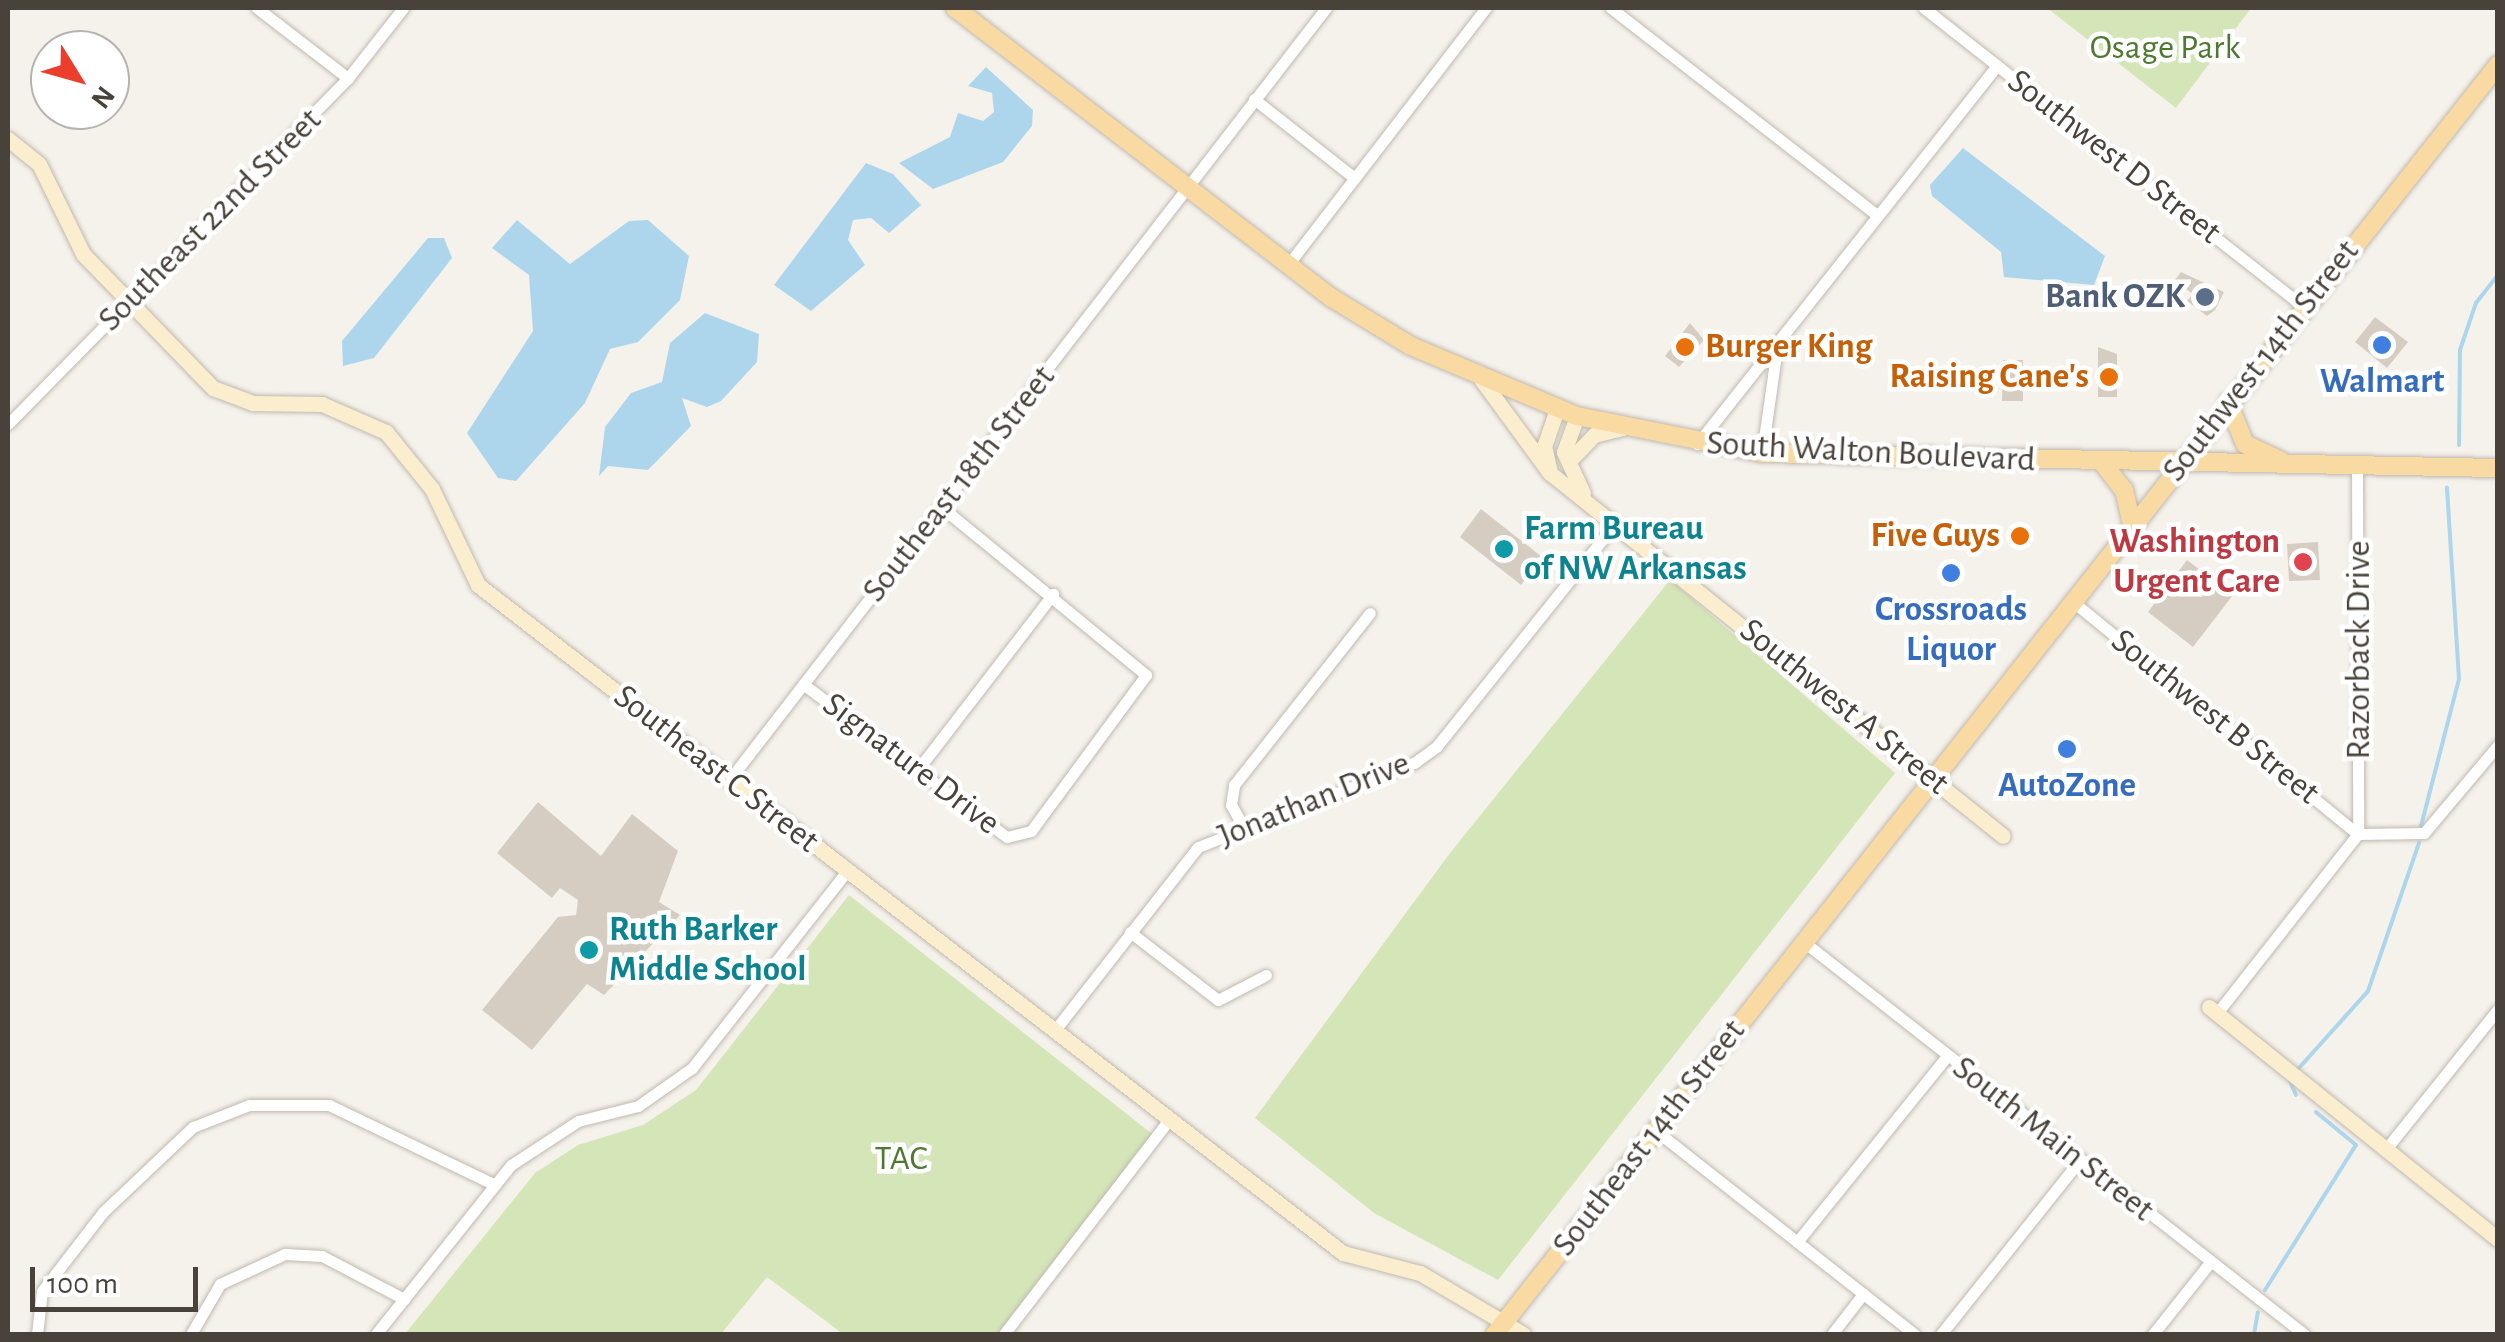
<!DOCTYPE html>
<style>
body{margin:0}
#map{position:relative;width:2505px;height:1342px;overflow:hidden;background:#f5f2ec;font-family:"Alegreya Sans",sans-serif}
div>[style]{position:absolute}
.green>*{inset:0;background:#d4e6b8}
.water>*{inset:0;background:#add6ed}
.stream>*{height:4px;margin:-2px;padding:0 2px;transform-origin:2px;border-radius:2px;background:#add6ed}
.building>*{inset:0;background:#d6cdc2}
.roads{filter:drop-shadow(0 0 2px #c0b9af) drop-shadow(0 0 2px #c0b9af)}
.street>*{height:11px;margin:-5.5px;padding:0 5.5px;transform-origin:5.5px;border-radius:5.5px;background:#fff}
.secondary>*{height:15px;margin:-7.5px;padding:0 7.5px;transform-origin:7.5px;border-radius:7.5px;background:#fbeecf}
.primary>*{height:18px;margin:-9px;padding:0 9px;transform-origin:9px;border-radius:9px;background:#f8daa2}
.dots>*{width:28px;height:28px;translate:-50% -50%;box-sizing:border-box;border:5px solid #fff;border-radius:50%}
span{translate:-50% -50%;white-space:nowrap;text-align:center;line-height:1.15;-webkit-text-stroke:9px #fff;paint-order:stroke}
.park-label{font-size:35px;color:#4f7830}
.street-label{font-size:35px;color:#49423a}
.service-label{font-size:35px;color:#4e5e75;font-weight:700}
.right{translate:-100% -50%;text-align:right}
.food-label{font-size:35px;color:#c56008;font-weight:700}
.left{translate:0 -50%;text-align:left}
.shop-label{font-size:35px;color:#366cbe;font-weight:700}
.culture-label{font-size:35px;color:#0d838f;font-weight:700}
.health-label{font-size:35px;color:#be3a42;font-weight:700}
.frame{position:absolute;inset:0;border:10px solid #49423a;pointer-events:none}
.north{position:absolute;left:30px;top:30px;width:100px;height:100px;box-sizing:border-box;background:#fff;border:2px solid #b6b3b0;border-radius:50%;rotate:127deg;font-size:28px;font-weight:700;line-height:40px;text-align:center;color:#49423a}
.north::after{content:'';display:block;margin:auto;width:35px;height:45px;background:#ec3e2c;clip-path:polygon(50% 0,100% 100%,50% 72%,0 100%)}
.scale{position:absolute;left:30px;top:1267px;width:168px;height:45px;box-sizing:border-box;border:5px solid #49423a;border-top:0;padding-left:12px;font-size:30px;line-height:35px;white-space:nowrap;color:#49423a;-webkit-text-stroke:8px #fff;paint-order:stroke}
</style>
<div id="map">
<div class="green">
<div style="clip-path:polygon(2047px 8px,2251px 8px,2176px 108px)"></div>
<div style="clip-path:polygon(1670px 580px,1895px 773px,1498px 1280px,1374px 1213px,1255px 1118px,1450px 853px)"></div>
<div style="clip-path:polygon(849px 895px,1156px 1137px,1004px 1334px,843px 1334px,767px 1277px,721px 1334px,405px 1334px,535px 1173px,578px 1145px,643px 1125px,696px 1090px)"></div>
</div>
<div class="water">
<div style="clip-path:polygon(986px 67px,1033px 110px,1032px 126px,1003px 162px,933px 189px,899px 163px,950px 137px,958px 113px,983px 121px,994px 112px,992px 93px,968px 86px)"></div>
<div style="clip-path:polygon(1963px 148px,2105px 256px,2094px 285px,2004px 277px,2001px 252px,1932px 196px,1930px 185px)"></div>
<div style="clip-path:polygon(866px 163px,893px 174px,921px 205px,889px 233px,871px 218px,853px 220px,848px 240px,865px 265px,811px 311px,774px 285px)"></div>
<div style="clip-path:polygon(517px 220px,570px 264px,629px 221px,648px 220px,689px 256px,680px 300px,638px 342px,610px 349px,585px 403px,516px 481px,498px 478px,467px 433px,533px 331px,529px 275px,492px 248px)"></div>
<div style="clip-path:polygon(428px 238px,444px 238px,452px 258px,374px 358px,343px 366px,342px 341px)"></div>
<div style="clip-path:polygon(705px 313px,759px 334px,757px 362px,721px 401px,707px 407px,682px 398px,691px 426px,648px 470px,608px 466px,599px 476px,605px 427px,631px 393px,662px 382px,670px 343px)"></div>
</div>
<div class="stream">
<div style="left:2459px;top:445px;width:95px;rotate:-89.4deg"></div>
<div style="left:2460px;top:350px;width:50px;rotate:-71.2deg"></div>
<div style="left:2476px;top:303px;width:36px;rotate:-52deg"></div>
<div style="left:2421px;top:826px;width:152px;rotate:-75.5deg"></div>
<div style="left:2459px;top:679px;width:192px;rotate:-93.6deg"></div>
<div style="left:2299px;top:1068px;width:103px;rotate:-48.1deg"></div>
<div style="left:2368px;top:991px;width:157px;rotate:-71deg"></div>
<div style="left:2290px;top:1081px;width:15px;rotate:67deg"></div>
<div style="left:2265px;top:1290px;width:171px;rotate:-57.9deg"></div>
<div style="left:2356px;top:1145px;width:52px;rotate:-140.5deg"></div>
<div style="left:2254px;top:1334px;width:22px;rotate:-80deg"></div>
</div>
<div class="building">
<div style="clip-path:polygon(2181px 272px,2224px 292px,2215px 310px,2207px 316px,2187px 301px,2193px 294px,2174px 281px)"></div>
<div style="clip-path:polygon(2375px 317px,2408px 342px,2387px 368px,2355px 342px)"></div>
<div style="clip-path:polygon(1690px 323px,1704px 340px,1679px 367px,1665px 356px)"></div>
<div style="clip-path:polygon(2098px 347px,2117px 354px,2117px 397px,2098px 397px)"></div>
<div style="clip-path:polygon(2003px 360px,2023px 360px,2023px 401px,2002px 401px)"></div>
<div style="clip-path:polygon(1481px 509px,1542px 557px,1521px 585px,1460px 537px)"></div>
<div style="clip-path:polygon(2318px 542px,2320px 580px,2289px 581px,2287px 544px)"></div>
<div style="clip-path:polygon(2187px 560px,2233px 595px,2193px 647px,2148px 612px)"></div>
<div style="clip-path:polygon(538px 802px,601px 856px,632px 814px,678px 851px,659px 902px,680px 915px,604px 995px,587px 984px,532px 1050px,482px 1010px,558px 917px,576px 915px,578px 900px,560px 888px,552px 898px,497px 853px)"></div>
</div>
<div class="roads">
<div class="street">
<div style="left:257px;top:8px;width:115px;rotate:37.6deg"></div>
<div style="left:1611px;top:8px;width:337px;rotate:37.9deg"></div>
<div style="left:1924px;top:8px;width:484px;rotate:38.2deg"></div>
<div style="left:1254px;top:99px;width:126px;rotate:38.2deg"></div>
<div style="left:1287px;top:266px;width:326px;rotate:-52.4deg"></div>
<div style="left:8px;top:424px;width:485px;rotate:-45.5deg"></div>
<div style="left:348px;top:78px;width:89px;rotate:-51.8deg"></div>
<div style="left:1697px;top:444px;width:483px;rotate:-51.6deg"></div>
<div style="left:1762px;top:453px;width:114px;rotate:-81.9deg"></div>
<div style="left:2357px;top:466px;width:368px;rotate:89.8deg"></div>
<div style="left:2072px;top:601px;width:369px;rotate:39.2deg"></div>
<div style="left:803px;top:684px;width:255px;rotate:36.9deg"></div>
<div style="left:1007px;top:837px;width:25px;rotate:-14deg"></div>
<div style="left:1031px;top:831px;width:194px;rotate:-53.6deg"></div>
<div style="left:1146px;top:675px;width:266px;rotate:-140.6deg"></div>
<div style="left:919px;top:768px;width:220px;rotate:-52.4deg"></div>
<div style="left:730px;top:779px;width:975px;rotate:-52.3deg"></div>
<div style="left:1244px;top:828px;width:26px;rotate:-119deg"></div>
<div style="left:1231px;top:805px;width:20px;rotate:-81deg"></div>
<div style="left:1234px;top:785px;width:219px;rotate:-51.7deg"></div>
<div style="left:1130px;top:932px;width:111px;rotate:37.7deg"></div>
<div style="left:1218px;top:1000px;width:54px;rotate:-27.5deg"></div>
<div style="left:1804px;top:942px;width:635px;rotate:38.1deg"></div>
<div style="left:2217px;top:1013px;width:228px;rotate:-51.8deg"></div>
<div style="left:2358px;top:834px;width:66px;rotate:-0.9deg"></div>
<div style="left:2424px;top:833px;width:115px;rotate:-49.9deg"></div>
<div style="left:1055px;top:1030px;width:232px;rotate:-52deg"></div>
<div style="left:1198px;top:847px;width:232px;rotate:-21.3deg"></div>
<div style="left:1414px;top:763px;width:29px;rotate:-36deg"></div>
<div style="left:1437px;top:746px;width:285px;rotate:-51.3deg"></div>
<div style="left:1655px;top:1130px;width:330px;rotate:38.2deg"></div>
<div style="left:2386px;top:1149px;width:179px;rotate:-51.3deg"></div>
<div style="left:1797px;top:1242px;width:239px;rotate:-51.1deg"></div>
<div style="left:37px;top:1334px;width:43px;rotate:-83.4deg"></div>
<div style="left:42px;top:1291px;width:100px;rotate:-52.3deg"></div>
<div style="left:103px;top:1212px;width:124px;rotate:-43.4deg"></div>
<div style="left:193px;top:1127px;width:60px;rotate:-21.4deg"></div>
<div style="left:249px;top:1105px;width:80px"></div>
<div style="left:329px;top:1105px;width:184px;rotate:25.7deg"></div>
<div style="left:191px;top:1334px;width:58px;rotate:-59.9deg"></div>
<div style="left:220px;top:1284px;width:72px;rotate:-24.8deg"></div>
<div style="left:285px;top:1254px;width:37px;rotate:3deg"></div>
<div style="left:322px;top:1256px;width:93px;rotate:27.7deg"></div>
<div style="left:376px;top:1334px;width:216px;rotate:-51.4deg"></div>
<div style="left:511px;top:1165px;width:80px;rotate:-33.3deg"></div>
<div style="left:578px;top:1121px;width:62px;rotate:-14deg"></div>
<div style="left:638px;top:1106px;width:66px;rotate:-35.1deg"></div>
<div style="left:692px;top:1068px;width:252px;rotate:-51.8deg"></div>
<div style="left:1004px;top:1334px;width:267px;rotate:-52.4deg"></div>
<div style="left:1832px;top:1334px;width:51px;rotate:-52.2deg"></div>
<div style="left:1941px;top:1334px;width:223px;rotate:-51.4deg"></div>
<div style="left:2153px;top:1334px;width:93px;rotate:-51.5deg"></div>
</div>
<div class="secondary">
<div style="left:8px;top:139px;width:40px;rotate:39deg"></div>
<div style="left:39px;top:164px;width:100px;rotate:63.9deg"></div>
<div style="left:83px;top:254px;width:187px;rotate:45.9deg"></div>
<div style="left:213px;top:388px;width:43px;rotate:20.6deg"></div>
<div style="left:253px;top:403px;width:69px;rotate:0.8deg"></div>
<div style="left:322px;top:404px;width:70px;rotate:23.6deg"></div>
<div style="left:386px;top:432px;width:73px;rotate:51.1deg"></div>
<div style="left:432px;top:489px;width:106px;rotate:64.4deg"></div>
<div style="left:478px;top:585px;width:1093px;rotate:37.68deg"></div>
<div style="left:1343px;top:1253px;width:80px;rotate:14.6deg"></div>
<div style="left:1420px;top:1273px;width:120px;rotate:30.6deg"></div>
<div style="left:1481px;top:379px;width:115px;rotate:53.8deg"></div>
<div style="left:1557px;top:409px;width:39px;rotate:109deg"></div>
<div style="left:1544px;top:446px;width:28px;rotate:77deg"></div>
<div style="left:1550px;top:473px;width:580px;rotate:38.71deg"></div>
<div style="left:1577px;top:416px;width:38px;rotate:110deg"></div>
<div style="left:1564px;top:452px;width:45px;rotate:65.1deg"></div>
<div style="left:1569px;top:461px;width:36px;rotate:-46deg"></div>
<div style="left:1594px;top:435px;width:30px;rotate:-14deg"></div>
<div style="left:2209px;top:1007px;width:371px;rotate:38.8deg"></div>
</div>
<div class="primary">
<div style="left:955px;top:8px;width:476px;rotate:37.6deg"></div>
<div style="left:1332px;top:298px;width:92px;rotate:31.3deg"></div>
<div style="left:1411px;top:346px;width:180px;rotate:22.9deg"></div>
<div style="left:1577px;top:416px;width:189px;rotate:11.3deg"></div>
<div style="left:1762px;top:453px;width:736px;rotate:1.17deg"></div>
<div style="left:2228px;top:402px;width:45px;rotate:68deg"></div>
<div style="left:2245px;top:444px;width:40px;rotate:25deg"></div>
<div style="left:2101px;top:461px;width:37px;rotate:52deg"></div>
<div style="left:2124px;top:490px;width:36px;rotate:77deg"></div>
<div style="left:1495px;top:1334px;width:1618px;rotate:-51.68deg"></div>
</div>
</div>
<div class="dots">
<div style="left:2205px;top:297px;background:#5c6f8a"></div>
<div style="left:2382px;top:345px;background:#3f7fe0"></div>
<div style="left:1685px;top:347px;background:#e8710a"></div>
<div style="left:2109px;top:377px;background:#e8710a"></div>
<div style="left:2020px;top:536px;background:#e8710a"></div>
<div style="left:1504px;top:549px;background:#0f9aa8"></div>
<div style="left:2303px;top:562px;background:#e0444e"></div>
<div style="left:1951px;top:573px;background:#3f7fe0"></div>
<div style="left:2067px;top:749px;background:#3f7fe0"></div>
<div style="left:589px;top:950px;background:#0f9aa8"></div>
</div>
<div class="park-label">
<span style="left:2165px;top:48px">Osage Park</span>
<span style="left:901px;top:1159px">TAC</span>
</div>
<div class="street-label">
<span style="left:2114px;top:157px;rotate:38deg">Southwest D Street</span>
<span style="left:210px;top:220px;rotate:-45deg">Southeast 22nd Street</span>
<span style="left:2261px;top:361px;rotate:-52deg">Southwest 14th Street</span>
<span style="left:1871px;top:452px;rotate:3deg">South Walton Boulevard</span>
<span style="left:959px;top:484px;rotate:-52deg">Southeast 18th Street</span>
<span style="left:2359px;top:650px;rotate:-90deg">Razorback Drive</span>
<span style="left:1844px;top:707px;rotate:39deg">Southwest A Street</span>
<span style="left:2215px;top:717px;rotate:39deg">Southwest B Street</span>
<span style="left:911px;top:764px;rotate:37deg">Signature Drive</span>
<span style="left:716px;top:769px;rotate:38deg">Southeast C Street</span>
<span style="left:1314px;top:800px;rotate:-22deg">Jonathan Drive</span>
<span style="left:1649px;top:1138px;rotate:-52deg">Southeast 14th Street</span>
<span style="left:2053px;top:1139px;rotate:38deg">South Main Street</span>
</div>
<div class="service-label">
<span class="right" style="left:2185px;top:297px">Bank OZK</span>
</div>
<div class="food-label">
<span class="left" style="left:1705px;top:347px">Burger King</span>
<span class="right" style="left:2089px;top:377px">Raising Cane's</span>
<span class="right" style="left:2000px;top:536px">Five Guys</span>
</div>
<div class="shop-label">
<span style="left:2382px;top:382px">Walmart</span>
<span style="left:1951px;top:630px">Crossroads<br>Liquor</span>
<span style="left:2067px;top:786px">AutoZone</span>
</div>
<div class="culture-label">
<span class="left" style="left:1524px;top:549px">Farm Bureau<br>of NW Arkansas</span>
<span class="left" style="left:609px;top:950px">Ruth Barker<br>Middle School</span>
</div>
<div class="health-label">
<span class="right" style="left:2280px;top:562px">Washington<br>Urgent Care</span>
</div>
<div class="frame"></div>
<div class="north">N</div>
<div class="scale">100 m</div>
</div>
